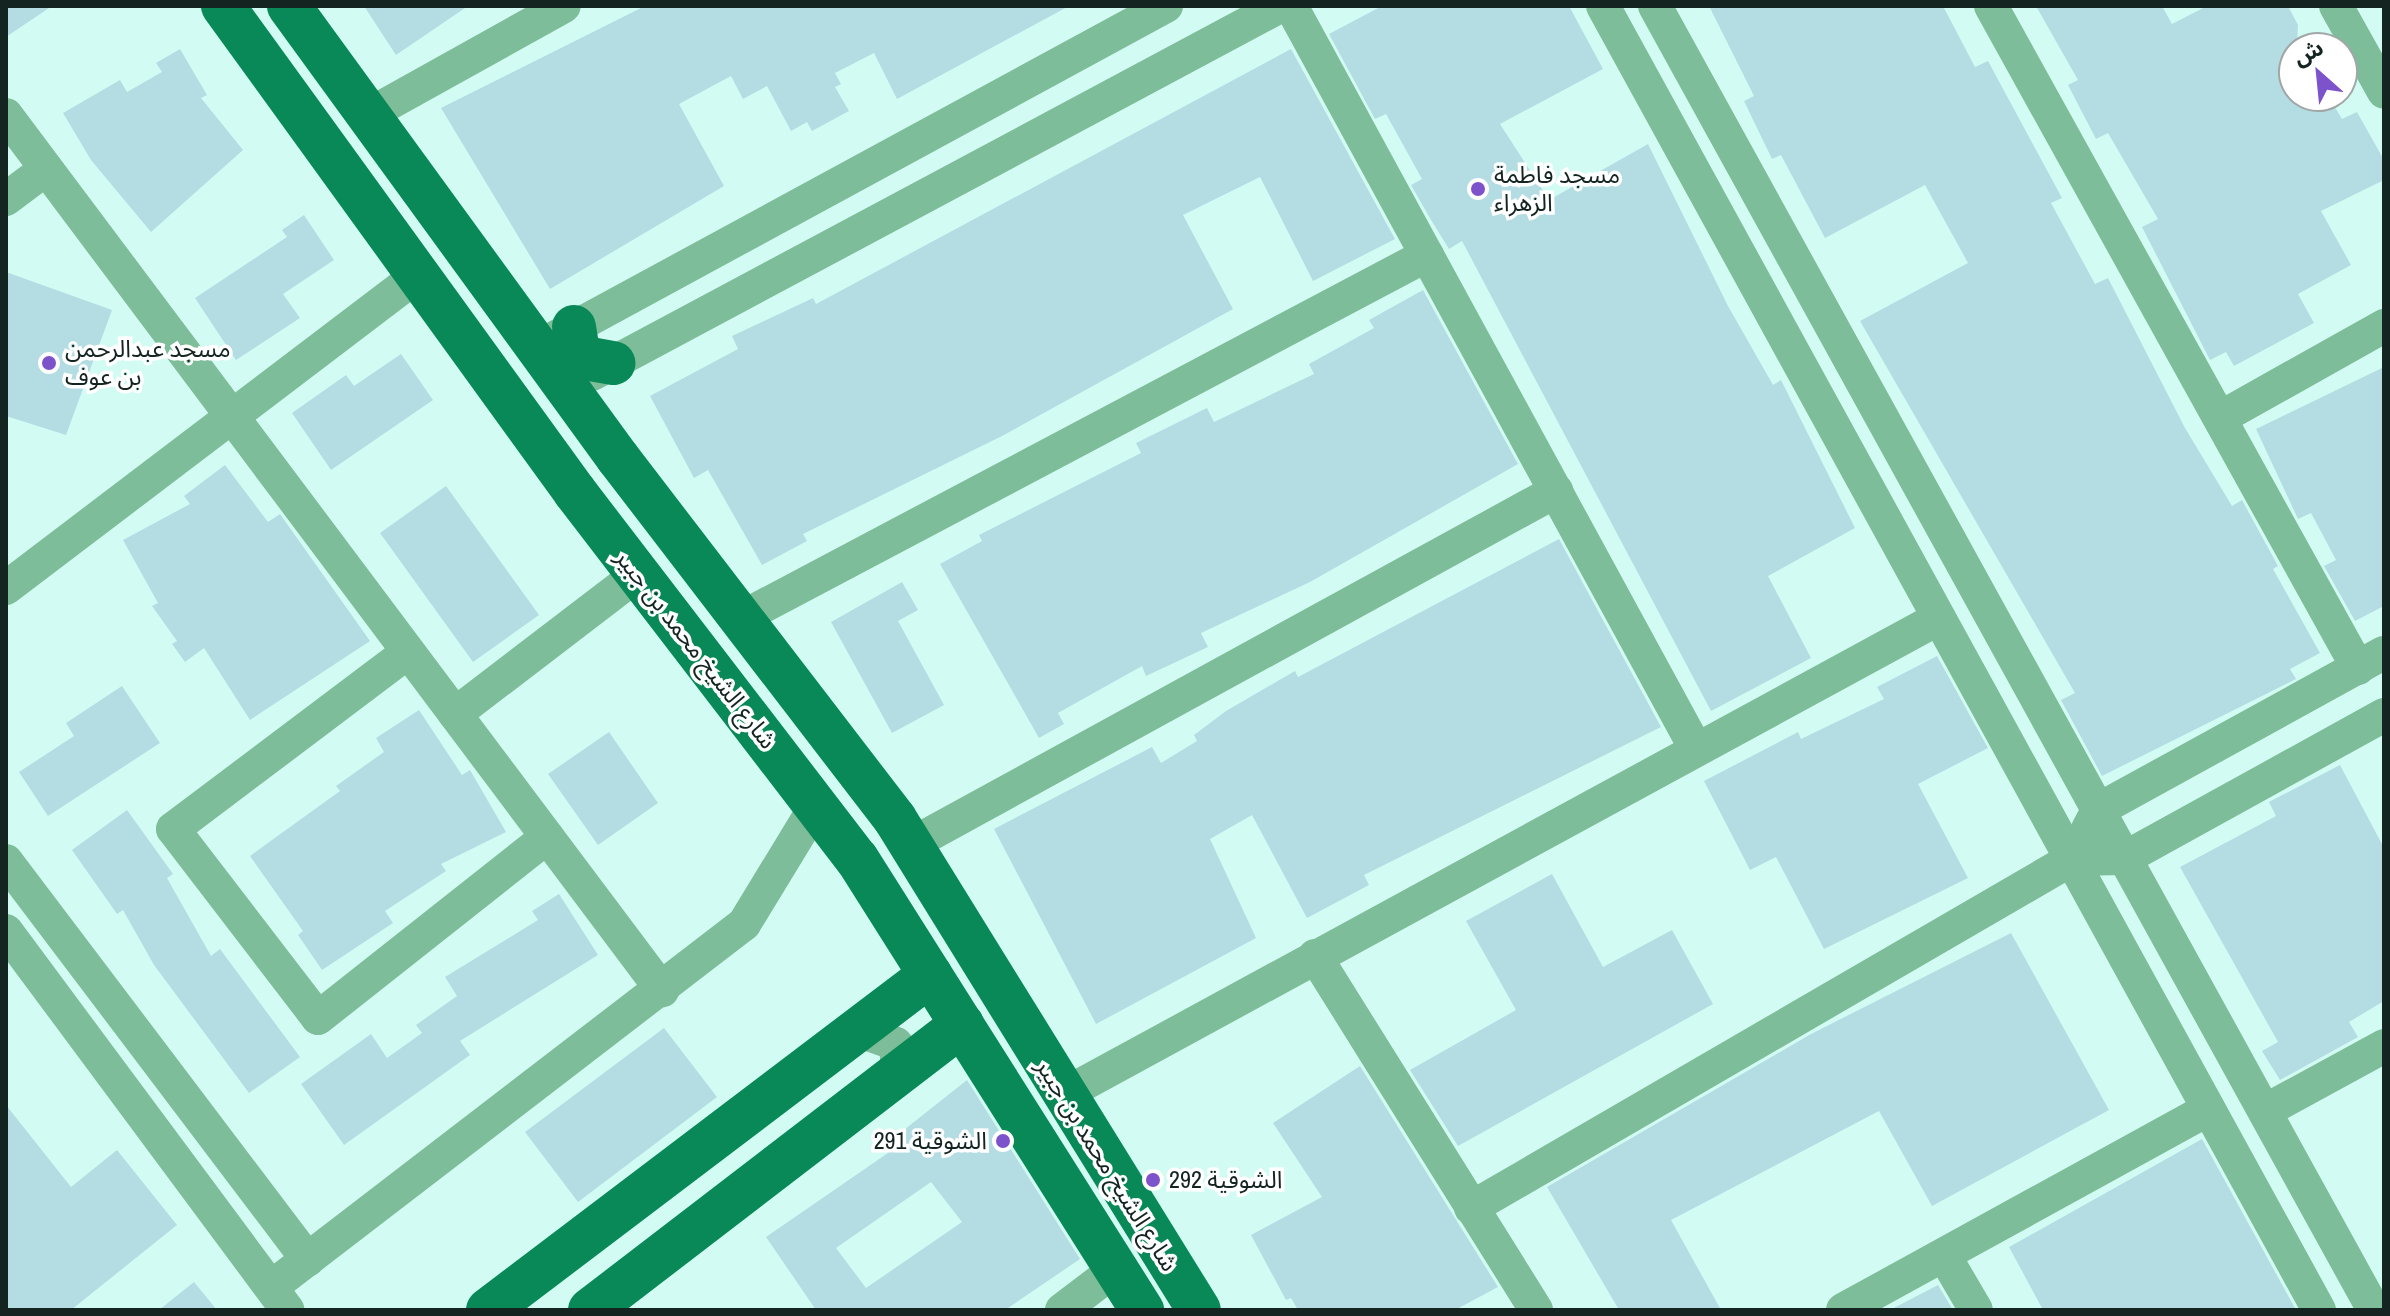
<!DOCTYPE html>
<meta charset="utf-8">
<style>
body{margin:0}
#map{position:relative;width:2390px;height:1316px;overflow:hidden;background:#d2fcf3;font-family:"Archivo Narrow","Noto Sans Arabic",sans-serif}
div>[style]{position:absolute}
.building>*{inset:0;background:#b3dde2}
.minor>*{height:34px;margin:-17px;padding:0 17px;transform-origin:17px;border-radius:17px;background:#7ebd99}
.major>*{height:44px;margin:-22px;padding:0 22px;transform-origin:22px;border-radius:22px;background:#098957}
.dots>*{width:22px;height:22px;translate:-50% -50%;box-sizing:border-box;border:4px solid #fff;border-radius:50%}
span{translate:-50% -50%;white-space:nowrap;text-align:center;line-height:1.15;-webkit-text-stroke:7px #fff;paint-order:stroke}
.poi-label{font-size:24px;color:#142421}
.left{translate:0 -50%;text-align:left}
.right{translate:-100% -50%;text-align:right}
.street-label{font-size:24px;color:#142421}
.frame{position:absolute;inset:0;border:8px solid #142421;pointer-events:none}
.north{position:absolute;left:2278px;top:32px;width:80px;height:80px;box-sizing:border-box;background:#fff;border:2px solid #a1a7a6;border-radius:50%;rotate:333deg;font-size:22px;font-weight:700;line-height:32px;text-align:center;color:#142421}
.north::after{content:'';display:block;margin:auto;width:28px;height:36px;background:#7d53cc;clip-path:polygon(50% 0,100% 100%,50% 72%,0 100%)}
</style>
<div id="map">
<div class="building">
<div style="clip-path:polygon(6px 6px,52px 6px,6px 37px)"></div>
<div style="clip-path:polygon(364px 6px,468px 6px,396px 55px)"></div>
<div style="clip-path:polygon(645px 6px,1069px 6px,897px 99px,874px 53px,835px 73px,841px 84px,835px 87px,849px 111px,812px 131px,807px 122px,791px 131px,767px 86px,743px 99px,731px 76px,679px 104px,724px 186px,550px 289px,441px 108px)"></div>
<div style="clip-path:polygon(1382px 6px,1569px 6px,1603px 69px,1500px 124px,1549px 200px,1648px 144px,1728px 306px,1773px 385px,1781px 380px,1855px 528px,1768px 576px,1811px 658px,1711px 711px,1462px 241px,1449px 249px,1431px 220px,1411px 185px,1422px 179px,1386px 114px,1375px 119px,1329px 34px)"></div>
<div style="clip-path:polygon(1709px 6px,1943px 6px,1975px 67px,1988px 61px,2062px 198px,2051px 203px,2095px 284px,2108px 278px,2185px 428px,2232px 506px,2242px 500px,2278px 566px,2273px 569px,2320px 653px,2290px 669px,2296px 679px,2102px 776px,2061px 700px,2075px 693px,1860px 321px,1968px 263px,1925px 185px,1825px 238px,1781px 155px,1772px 159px,1744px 101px,1754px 96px)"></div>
<div style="clip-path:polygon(2036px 6px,2162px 6px,2172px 24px,2207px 6px,2288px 6px,2298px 25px,2294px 96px,2328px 96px,2342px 119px,2357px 112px,2384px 160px,2384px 180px,2321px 211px,2351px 265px,2298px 294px,2314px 323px,2234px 366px,2226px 352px,2210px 360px,2142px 227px,2158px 219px,2108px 133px,2096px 139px,2068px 85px,2078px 80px)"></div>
<div style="clip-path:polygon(180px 49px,207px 95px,201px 98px,243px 150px,151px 232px,91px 160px,63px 113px,120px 80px,127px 92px,162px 72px,156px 63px)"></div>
<div style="clip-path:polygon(1291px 49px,1395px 239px,1313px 281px,1260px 177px,1183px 215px,1233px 309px,1002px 436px,803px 534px,807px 541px,762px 565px,708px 470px,694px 478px,650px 396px,738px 349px,732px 336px,813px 298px,816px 304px)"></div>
<div style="clip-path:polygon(304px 215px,334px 260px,283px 294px,300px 318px,236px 360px,195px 298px,287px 237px,282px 230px)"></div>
<div style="clip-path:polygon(6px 272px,112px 310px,66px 435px,6px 416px)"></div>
<div style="clip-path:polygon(1423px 290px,1518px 464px,1310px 582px,1201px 633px,1208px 647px,1146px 676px,1142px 666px,1058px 713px,1064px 724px,1039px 738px,940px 564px,982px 541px,979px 535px,1141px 453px,1136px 443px,1207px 408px,1214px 422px,1314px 374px,1309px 364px,1374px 328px,1369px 320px)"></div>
<div style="clip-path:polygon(401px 354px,433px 400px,331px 470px,292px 413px,346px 375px,354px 386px)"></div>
<div style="clip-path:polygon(2384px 367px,2384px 606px,2355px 621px,2324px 566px,2336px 560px,2311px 513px,2298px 519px,2256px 429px)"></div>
<div style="clip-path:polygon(225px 465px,268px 522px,280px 514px,370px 641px,250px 720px,204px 648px,185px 662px,172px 644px,177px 641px,152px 606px,158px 603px,123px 540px,190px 504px,184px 496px)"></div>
<div style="clip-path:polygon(446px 486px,539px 615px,473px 662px,380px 533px)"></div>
<div style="clip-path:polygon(1559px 539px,1661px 727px,1364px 875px,1369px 885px,1307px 918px,1252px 815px,1210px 839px,1256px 938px,1096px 1024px,994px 829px,1152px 747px,1161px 763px,1197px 741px,1194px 735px,1226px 711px,1295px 671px,1298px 677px)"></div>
<div style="clip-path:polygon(902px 582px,918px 610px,898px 621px,944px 705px,892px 733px,831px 622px)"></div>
<div style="clip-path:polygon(1937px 656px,1988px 748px,1918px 784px,1968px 878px,1824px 949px,1776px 857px,1750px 870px,1704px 781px,1798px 732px,1801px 739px,1884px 699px,1877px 687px)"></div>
<div style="clip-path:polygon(122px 686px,160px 743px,48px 816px,19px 772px,74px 736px,66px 723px)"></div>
<div style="clip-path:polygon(419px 710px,462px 775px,470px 770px,506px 832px,441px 864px,446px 871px,385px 911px,393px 923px,322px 970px,298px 935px,303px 931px,250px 856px,340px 791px,336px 786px,384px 752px,376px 738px)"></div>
<div style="clip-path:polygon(609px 732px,658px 803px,598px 845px,548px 774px)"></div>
<div style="clip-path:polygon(2340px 765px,2384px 848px,2384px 1001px,2349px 1022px,2358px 1037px,2280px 1080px,2262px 1051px,2278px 1042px,2180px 867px,2276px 816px,2269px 802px)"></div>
<div style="clip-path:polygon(127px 810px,173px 874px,167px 878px,211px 956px,220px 949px,300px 1057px,249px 1093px,154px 965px,123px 910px,117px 914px,72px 850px)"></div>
<div style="clip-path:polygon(1552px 874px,1603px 967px,1672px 930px,1713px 1004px,1458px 1146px,1410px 1070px,1516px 1010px,1466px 921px)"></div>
<div style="clip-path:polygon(559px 894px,598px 955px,460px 1041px,470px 1055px,344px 1145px,301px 1084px,371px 1034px,387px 1058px,422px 1033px,416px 1025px,457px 996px,445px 977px,538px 920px,532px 911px)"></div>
<div style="clip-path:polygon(2011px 933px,2109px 1110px,1932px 1206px,1879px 1111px,1671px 1220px,1721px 1310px,1619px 1310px,1547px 1187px,1811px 1034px)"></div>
<div style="clip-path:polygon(664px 1028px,717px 1097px,578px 1202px,525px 1132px)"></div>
<div style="clip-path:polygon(1360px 1066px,1498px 1287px,1455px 1310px,1298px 1310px,1291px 1298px,1286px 1300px,1251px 1235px,1322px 1197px,1273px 1123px)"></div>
<div style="clip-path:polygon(evenodd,967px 1080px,1080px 1259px,1005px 1310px,816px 1310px,766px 1237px,901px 1144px,895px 1137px,967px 1080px,931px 1182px,962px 1222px,866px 1288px,836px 1248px,931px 1182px)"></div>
<div style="clip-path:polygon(6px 1105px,71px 1187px,117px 1150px,177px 1225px,71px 1310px,6px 1310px)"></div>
<div style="clip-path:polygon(2202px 1139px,2296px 1310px,2043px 1310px,2009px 1247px)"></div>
<div style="clip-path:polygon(194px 1282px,217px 1310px,159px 1310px)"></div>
<div style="clip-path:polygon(1938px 1285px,1953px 1310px,1890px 1310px)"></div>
</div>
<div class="minor">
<div style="left:1291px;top:6px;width:844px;rotate:61.4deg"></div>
<div style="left:1603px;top:6px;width:1488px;rotate:61.23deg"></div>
<div style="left:1655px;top:6px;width:1489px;rotate:61.13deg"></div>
<div style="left:1991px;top:6px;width:757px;rotate:61deg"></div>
<div style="left:2336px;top:6px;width:98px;rotate:60.8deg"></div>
<div style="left:6px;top:115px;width:1094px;rotate:53.14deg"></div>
<div style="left:368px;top:115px;width:224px;rotate:-29.1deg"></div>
<div style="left:6px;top:199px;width:50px;rotate:-36.9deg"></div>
<div style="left:551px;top:340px;width:700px;rotate:-28.51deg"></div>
<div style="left:592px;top:374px;width:780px;rotate:-28.14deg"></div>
<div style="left:2220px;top:418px;width:188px;rotate:-29.3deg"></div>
<div style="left:6px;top:588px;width:517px;rotate:-37.22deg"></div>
<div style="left:741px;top:618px;width:776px;rotate:-27.89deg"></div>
<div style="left:408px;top:652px;width:294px;rotate:143deg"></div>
<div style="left:173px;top:829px;width:238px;rotate:52.5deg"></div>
<div style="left:318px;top:1018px;width:292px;rotate:-38.3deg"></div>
<div style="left:455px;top:714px;width:230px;rotate:-37.4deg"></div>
<div style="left:2088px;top:829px;width:21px;rotate:-62deg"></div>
<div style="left:2098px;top:810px;width:326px;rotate:-28.8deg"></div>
<div style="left:910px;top:845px;width:737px;rotate:-28.72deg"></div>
<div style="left:6px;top:861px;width:500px;rotate:52.88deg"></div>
<div style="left:6px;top:931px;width:472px;rotate:53.4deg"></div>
<div style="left:1315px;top:956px;width:417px;rotate:58deg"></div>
<div style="left:857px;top:1030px;width:41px;rotate:19.7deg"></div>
<div style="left:896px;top:1044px;width:30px;rotate:86deg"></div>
<div style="left:1063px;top:1095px;width:997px;rotate:-28.57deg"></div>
<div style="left:2265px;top:1111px;width:136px;rotate:-28.6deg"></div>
<div style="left:1471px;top:1208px;width:695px;rotate:-30.14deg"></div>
<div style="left:2072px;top:859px;width:53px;rotate:-1.1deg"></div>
<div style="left:2125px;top:858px;width:296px;rotate:-28.9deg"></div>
<div style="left:1945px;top:1257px;width:61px;rotate:59.7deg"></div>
<div style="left:274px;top:1285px;width:593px;rotate:-37.53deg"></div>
<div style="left:744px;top:924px;width:138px;rotate:-58.6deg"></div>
<div style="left:1062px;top:1310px;width:68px;rotate:-37.2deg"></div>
<div style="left:1843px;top:1310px;width:417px;rotate:-28.8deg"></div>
</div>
<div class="major">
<div style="left:223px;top:6px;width:600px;rotate:54.08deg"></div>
<div style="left:575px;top:492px;width:463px;rotate:52.5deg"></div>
<div style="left:857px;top:859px;width:534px;rotate:57.71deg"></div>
<div style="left:289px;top:6px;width:559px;rotate:53.95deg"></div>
<div style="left:618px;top:458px;width:455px;rotate:52.5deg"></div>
<div style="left:895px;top:819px;width:577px;rotate:58.24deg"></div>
<div style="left:574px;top:327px;width:30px;rotate:81deg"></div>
<div style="left:579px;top:357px;width:35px;rotate:10deg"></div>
<div style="left:488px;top:1310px;width:555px;rotate:-37.16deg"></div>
<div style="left:590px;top:1310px;width:469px;rotate:-37.5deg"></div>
</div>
<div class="dots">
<div style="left:1478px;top:189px;background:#7d53cc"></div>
<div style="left:49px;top:363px;background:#7d53cc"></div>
<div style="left:1003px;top:1141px;background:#7d53cc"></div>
<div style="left:1153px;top:1180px;background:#7d53cc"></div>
</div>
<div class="poi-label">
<span class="left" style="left:1494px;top:189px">مسجد فاطمة<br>الزهراء</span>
<span class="left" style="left:65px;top:363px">مسجد عبدالرحمن<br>بن عوف</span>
<span class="right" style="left:987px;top:1141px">الشوقية 291</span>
<span class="left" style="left:1169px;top:1180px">الشوقية 292</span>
</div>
<div class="street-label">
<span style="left:696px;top:649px;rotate:52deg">شارع الشيخ محمد بن جبير</span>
<span style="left:1107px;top:1165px;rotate:58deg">شارع الشيخ محمد بن جبير</span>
</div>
<div class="frame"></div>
<div class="north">ش</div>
</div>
